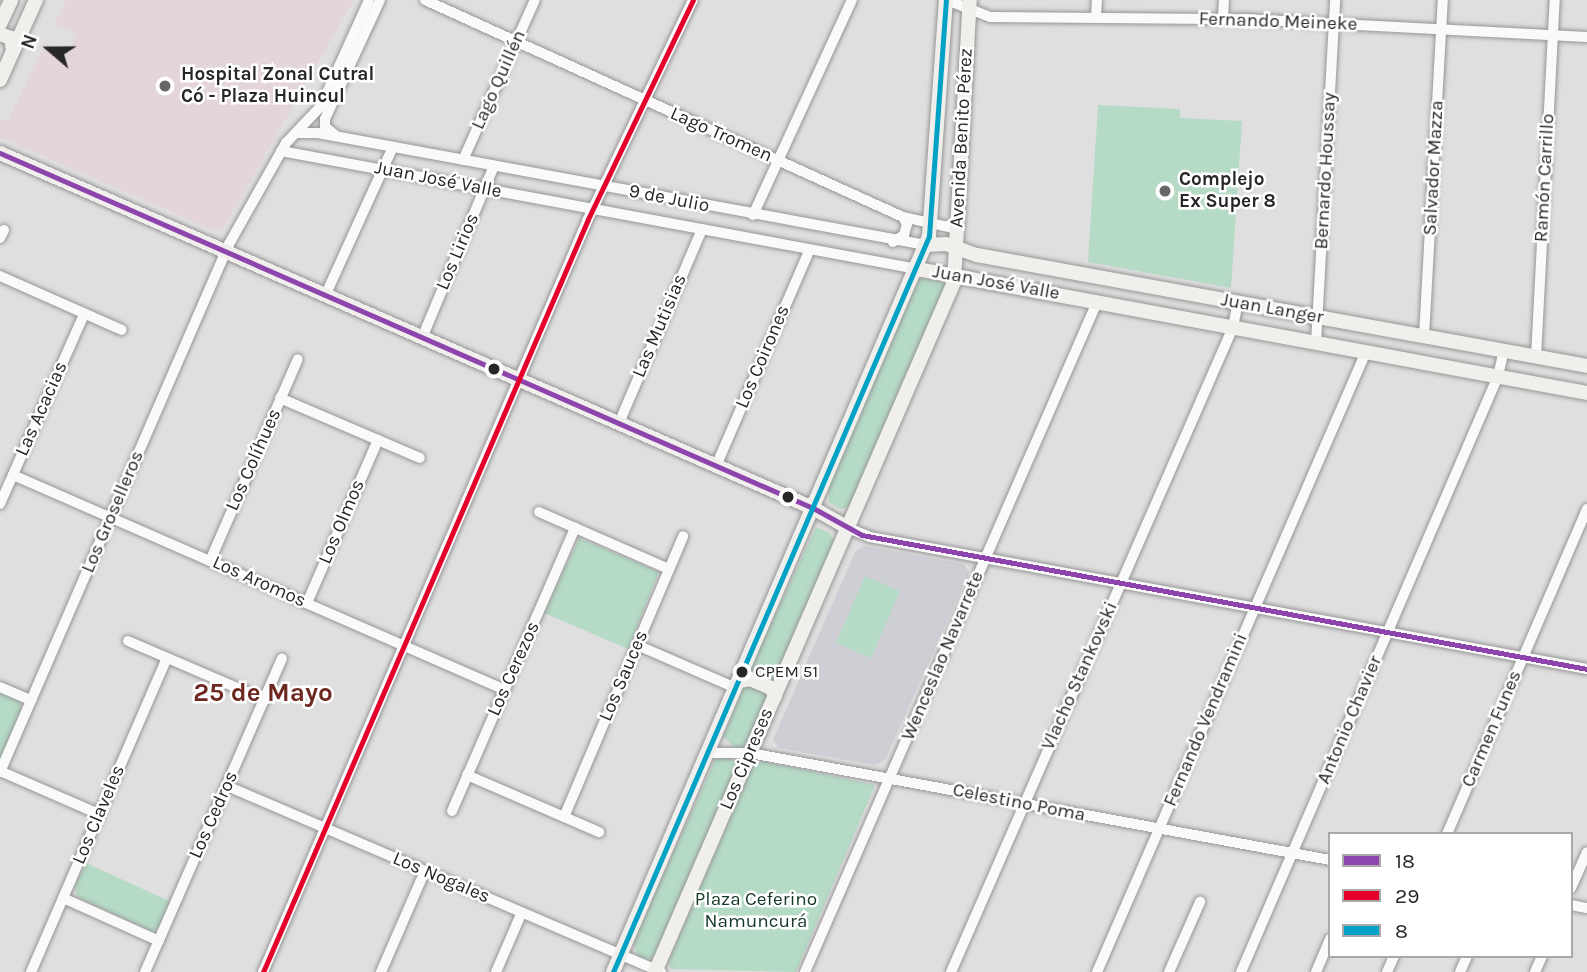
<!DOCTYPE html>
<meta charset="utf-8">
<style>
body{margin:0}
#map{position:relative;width:1587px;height:972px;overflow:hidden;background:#dfdfdf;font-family:Karla,sans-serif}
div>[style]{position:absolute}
.built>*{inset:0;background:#cecfd4}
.medical>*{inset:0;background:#e3d5da}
.green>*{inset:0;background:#b5dac6}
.roads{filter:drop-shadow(0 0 2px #969696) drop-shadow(0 0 2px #969696)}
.street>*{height:10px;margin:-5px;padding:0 5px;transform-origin:5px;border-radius:5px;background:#fafafa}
.secondary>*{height:14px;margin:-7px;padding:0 7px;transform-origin:7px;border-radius:7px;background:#f1efeb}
.bus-1>*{height:5px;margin:-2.5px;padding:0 2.5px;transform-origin:2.5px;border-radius:2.5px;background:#8e44ad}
.bus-2>*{height:5px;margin:-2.5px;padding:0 2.5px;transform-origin:2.5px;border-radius:2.5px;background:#e4002b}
.bus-3>*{height:5px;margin:-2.5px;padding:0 2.5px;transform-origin:2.5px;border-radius:2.5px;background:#02a2c6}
.dots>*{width:19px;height:19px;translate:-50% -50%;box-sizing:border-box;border:4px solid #fff;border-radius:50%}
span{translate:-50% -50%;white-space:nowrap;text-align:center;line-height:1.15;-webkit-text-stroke:5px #fff;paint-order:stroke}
.bus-label{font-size:17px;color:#272728}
.left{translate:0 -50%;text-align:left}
.street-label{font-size:19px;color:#272728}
.poi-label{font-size:19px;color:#272728;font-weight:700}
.park-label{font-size:19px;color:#143826}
.district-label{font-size:26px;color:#6d2920;font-weight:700}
.legend{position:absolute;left:1328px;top:832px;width:245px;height:126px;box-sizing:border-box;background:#fff;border:2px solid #a9a9a9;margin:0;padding:9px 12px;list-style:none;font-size:21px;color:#272728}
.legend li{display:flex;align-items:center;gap:14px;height:35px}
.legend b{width:35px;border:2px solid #a9a9a9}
.north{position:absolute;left:14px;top:14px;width:70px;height:70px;-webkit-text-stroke:5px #fff;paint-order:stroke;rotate:290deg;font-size:19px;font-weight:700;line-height:28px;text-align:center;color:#272728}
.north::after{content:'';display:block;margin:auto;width:24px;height:32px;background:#272728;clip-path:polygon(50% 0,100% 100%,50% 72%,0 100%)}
</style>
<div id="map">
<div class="built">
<div style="clip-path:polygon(864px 546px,964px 564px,969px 573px,885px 760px,875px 765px,778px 748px,773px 739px,855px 552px)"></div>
</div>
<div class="medical">
<div style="clip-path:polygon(66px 0,354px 0,224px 227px,213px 230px,0 137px,0 118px,8px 121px,45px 43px,68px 53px,77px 34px,55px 23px)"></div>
</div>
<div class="green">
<div style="clip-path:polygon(1098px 105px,1180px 109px,1180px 118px,1242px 121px,1231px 288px,1088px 262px)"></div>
<div style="clip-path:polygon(925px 276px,946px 284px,849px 507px,840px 509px,829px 502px,828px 490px,918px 281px)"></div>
<div style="clip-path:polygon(816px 527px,830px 533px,834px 542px,774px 685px,748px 674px)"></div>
<div style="clip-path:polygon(579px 538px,659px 572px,628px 649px,544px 613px)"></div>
<div style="clip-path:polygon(865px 576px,900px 591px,871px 658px,836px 643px)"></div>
<div style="clip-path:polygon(745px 684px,768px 694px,745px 748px,738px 749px,723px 737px)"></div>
<div style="clip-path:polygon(0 693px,19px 702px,22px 710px,0 761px)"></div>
<div style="clip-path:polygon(717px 756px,731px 758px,737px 767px,654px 959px,638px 958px,633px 942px)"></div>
<div style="clip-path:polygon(762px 761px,875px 785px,796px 972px,671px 969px,668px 962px,753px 765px)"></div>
<div style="clip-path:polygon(86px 863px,171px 902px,159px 928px,151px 931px,77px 897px,75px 886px)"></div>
</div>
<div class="roads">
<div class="street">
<div style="left:425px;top:0;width:525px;rotate:24.42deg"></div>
<div style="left:903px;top:217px;width:55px;rotate:12.5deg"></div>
<div style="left:947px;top:0;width:46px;rotate:21.6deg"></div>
<div style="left:990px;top:17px;width:254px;rotate:0.5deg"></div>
<div style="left:1244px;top:19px;width:343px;rotate:3deg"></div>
<div style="left:1096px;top:17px;width:17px;rotate:-87deg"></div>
<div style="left:1223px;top:18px;width:18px;rotate:-87deg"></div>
<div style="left:296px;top:133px;width:22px"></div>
<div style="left:318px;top:133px;width:618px;rotate:10.44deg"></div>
<div style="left:335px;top:135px;width:13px;rotate:-141deg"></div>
<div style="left:325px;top:127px;width:8px;rotate:-90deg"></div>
<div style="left:325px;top:119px;width:131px;rotate:-65.2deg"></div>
<div style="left:281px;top:151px;width:647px;rotate:10.51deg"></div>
<div style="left:463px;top:160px;width:175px;rotate:-65.8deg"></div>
<div style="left:753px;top:215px;width:237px;rotate:-65.3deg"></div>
<div style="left:0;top:238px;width:9px;rotate:-63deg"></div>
<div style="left:893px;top:242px;width:13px;rotate:-32deg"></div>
<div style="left:904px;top:235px;width:11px;rotate:-75deg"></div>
<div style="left:907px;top:224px;width:8px;rotate:-120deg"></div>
<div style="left:0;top:276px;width:133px;rotate:23.9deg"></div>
<div style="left:325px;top:296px;width:164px;rotate:-65.5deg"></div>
<div style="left:1424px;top:336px;width:337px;rotate:-86.8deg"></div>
<div style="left:422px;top:338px;width:186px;rotate:-67.3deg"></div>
<div style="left:1316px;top:343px;width:344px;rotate:-86.8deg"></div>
<div style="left:1536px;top:357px;width:358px;rotate:-87deg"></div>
<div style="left:280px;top:398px;width:152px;rotate:23.2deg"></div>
<div style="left:619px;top:423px;width:211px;rotate:-66.8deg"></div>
<div style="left:716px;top:466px;width:236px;rotate:-66.6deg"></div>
<div style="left:13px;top:475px;width:537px;rotate:23.6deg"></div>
<div style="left:0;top:504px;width:208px;rotate:-66.1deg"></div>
<div style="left:539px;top:512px;width:142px;rotate:23.7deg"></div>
<div style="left:848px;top:528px;width:24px;rotate:22deg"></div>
<div style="left:870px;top:537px;width:729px;rotate:10.43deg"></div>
<div style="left:210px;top:561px;width:220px;rotate:-66.5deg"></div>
<div style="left:307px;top:603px;width:178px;rotate:-66.5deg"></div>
<div style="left:128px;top:641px;width:149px;rotate:23.3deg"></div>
<div style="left:637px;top:645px;width:108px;rotate:23.5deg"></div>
<div style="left:0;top:687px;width:34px;rotate:23deg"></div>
<div style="left:708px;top:753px;width:42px"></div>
<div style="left:750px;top:753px;width:590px;rotate:10.45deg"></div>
<div style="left:0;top:771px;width:108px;rotate:23.5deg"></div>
<div style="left:0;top:772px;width:576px;rotate:-66.55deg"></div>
<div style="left:229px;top:244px;width:116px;rotate:-60.6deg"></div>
<div style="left:286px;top:143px;width:51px;rotate:-46.6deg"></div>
<div style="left:321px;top:106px;width:116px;rotate:-65.6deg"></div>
<div style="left:467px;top:775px;width:144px;rotate:23.4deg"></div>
<div style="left:227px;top:786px;width:472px;rotate:23.2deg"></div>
<div style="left:452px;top:811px;width:309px;rotate:-66.5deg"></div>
<div style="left:564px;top:817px;width:305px;rotate:-67deg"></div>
<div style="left:1447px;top:834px;width:354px;rotate:-66.7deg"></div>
<div style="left:1571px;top:888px;width:39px;rotate:-66deg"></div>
<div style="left:63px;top:898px;width:105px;rotate:24.1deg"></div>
<div style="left:1571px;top:905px;width:16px;rotate:11deg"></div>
<div style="left:31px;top:972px;width:342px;rotate:-66.6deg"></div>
<div style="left:145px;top:972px;width:342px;rotate:-66.4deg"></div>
<div style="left:263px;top:972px;width:820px;rotate:-66.65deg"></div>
<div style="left:588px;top:219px;width:243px;rotate:-64.4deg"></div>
<div style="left:381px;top:972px;width:110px;rotate:-66.5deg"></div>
<div style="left:496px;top:972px;width:65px;rotate:-66.6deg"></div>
<div style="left:805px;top:972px;width:731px;rotate:-66.45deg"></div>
<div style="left:951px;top:972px;width:704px;rotate:-66.38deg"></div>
<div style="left:1233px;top:327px;width:25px;rotate:-79deg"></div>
<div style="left:1097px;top:972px;width:676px;rotate:-66.55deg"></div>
<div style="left:1169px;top:972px;width:77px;rotate:-66.1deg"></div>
<div style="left:1241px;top:972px;width:649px;rotate:-66.67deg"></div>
<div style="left:1498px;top:376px;width:26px;rotate:-77deg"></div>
<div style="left:1316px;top:972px;width:36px;rotate:-67deg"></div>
<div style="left:1387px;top:972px;width:17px;rotate:-66deg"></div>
<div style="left:1460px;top:972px;width:17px;rotate:-66deg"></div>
<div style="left:1535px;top:972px;width:17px;rotate:-66deg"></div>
</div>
<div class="secondary">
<div style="left:0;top:24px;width:26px;rotate:-65deg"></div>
<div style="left:0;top:34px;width:12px;rotate:20deg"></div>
<div style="left:11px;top:38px;width:13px;rotate:81deg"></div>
<div style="left:0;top:80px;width:88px;rotate:-65.8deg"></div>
<div style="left:0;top:153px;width:887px;rotate:23.59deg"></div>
<div style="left:813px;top:508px;width:40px;rotate:29.7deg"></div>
<div style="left:926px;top:245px;width:20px;rotate:-3deg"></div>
<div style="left:946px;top:244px;width:33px;rotate:20deg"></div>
<div style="left:977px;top:255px;width:620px;rotate:10.31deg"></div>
<div style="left:917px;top:269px;width:681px;rotate:10.49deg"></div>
<div style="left:739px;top:681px;width:11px;rotate:-10deg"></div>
<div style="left:750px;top:679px;width:23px;rotate:23deg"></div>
<div style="left:771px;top:688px;width:9px;rotate:63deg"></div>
<div style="left:613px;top:972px;width:801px;rotate:-66.76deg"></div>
<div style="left:929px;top:236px;width:237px;rotate:-85.9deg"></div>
<div style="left:655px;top:972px;width:752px;rotate:-66.57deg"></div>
<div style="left:954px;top:282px;width:282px;rotate:-86.8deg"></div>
</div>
</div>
<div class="bus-1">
<div style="left:0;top:153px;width:887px;rotate:23.59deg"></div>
<div style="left:813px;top:508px;width:56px;rotate:28.9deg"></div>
<div style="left:862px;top:535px;width:737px;rotate:10.47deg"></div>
</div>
<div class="bus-2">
<div style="left:263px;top:972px;width:820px;rotate:-66.65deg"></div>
<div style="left:588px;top:219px;width:243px;rotate:-64.4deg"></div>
</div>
<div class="bus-3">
<div style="left:613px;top:972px;width:801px;rotate:-66.76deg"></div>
<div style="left:929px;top:236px;width:237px;rotate:-85.9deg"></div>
</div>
<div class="dots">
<div style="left:165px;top:86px;background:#676768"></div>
<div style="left:1165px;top:191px;background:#676768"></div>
<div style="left:494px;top:369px;background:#272728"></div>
<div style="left:788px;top:497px;background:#272728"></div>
<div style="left:742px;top:672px;background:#272728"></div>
</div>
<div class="bus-label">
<span class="left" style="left:755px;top:672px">CPEM 51</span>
</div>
<div class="street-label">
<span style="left:1278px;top:22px;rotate:2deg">Fernando Meineke</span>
<span style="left:499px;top:80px;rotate:-66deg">Lago Quillén</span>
<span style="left:721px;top:135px;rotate:24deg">Lago Tromen</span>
<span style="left:962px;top:138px;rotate:-87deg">Avenida Benito Pérez</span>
<span style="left:1434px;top:168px;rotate:-87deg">Salvador Mazza</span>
<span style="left:1326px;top:171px;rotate:-87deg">Bernardo Houssay</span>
<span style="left:1545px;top:178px;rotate:-87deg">Ramón Carrillo</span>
<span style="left:438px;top:180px;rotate:11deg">Juan José Valle</span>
<span style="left:669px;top:199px;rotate:11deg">9 de Julio</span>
<span style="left:458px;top:252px;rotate:-67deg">Los Lirios</span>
<span style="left:996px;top:283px;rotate:10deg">Juan José Valle</span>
<span style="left:1272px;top:309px;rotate:10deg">Juan Langer</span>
<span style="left:660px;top:326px;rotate:-67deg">Las Mutisias</span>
<span style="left:763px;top:357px;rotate:-67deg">Los Coirones</span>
<span style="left:42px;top:409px;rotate:-66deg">Las Acacias</span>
<span style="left:254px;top:460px;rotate:-66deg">Los Colíhues</span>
<span style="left:113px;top:512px;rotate:-67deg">Los Groselleros</span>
<span style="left:342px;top:522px;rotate:-67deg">Los Olmos</span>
<span style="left:259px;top:582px;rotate:24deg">Los Aromos</span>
<span style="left:943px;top:656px;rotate:-67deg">Wenceslao Navarrete</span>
<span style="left:514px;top:669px;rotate:-66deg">Los Cerezos</span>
<span style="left:624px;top:676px;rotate:-67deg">Los Sauces</span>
<span style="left:1080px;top:676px;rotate:-66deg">Vlacho Stankovski</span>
<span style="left:1206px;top:720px;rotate:-67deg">Fernando Vendramini</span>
<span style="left:1350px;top:720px;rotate:-67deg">Antonio Chavier</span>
<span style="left:1492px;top:729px;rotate:-67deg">Carmen Funes</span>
<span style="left:747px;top:759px;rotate:-67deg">Los Cipreses</span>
<span style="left:1019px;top:803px;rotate:11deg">Celestino Poma</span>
<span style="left:99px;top:815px;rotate:-67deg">Los Claveles</span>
<span style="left:214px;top:815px;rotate:-66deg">Los Cedros</span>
<span style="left:441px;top:878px;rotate:23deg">Los Nogales</span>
</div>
<div class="poi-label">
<span class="left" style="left:181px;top:86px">Hospital Zonal Cutral<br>Có - Plaza Huincul</span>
<span class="left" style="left:1179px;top:191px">Complejo<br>Ex Super 8</span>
</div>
<div class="park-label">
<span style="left:756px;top:911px">Plaza Ceferino<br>Namuncurá</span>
</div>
<div class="district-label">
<span style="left:263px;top:693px">25 de Mayo</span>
</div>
<ul class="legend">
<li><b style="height:9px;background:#8e44ad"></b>18</li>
<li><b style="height:9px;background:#e4002b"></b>29</li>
<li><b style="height:9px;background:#02a2c6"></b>8</li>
</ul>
<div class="north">N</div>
</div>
